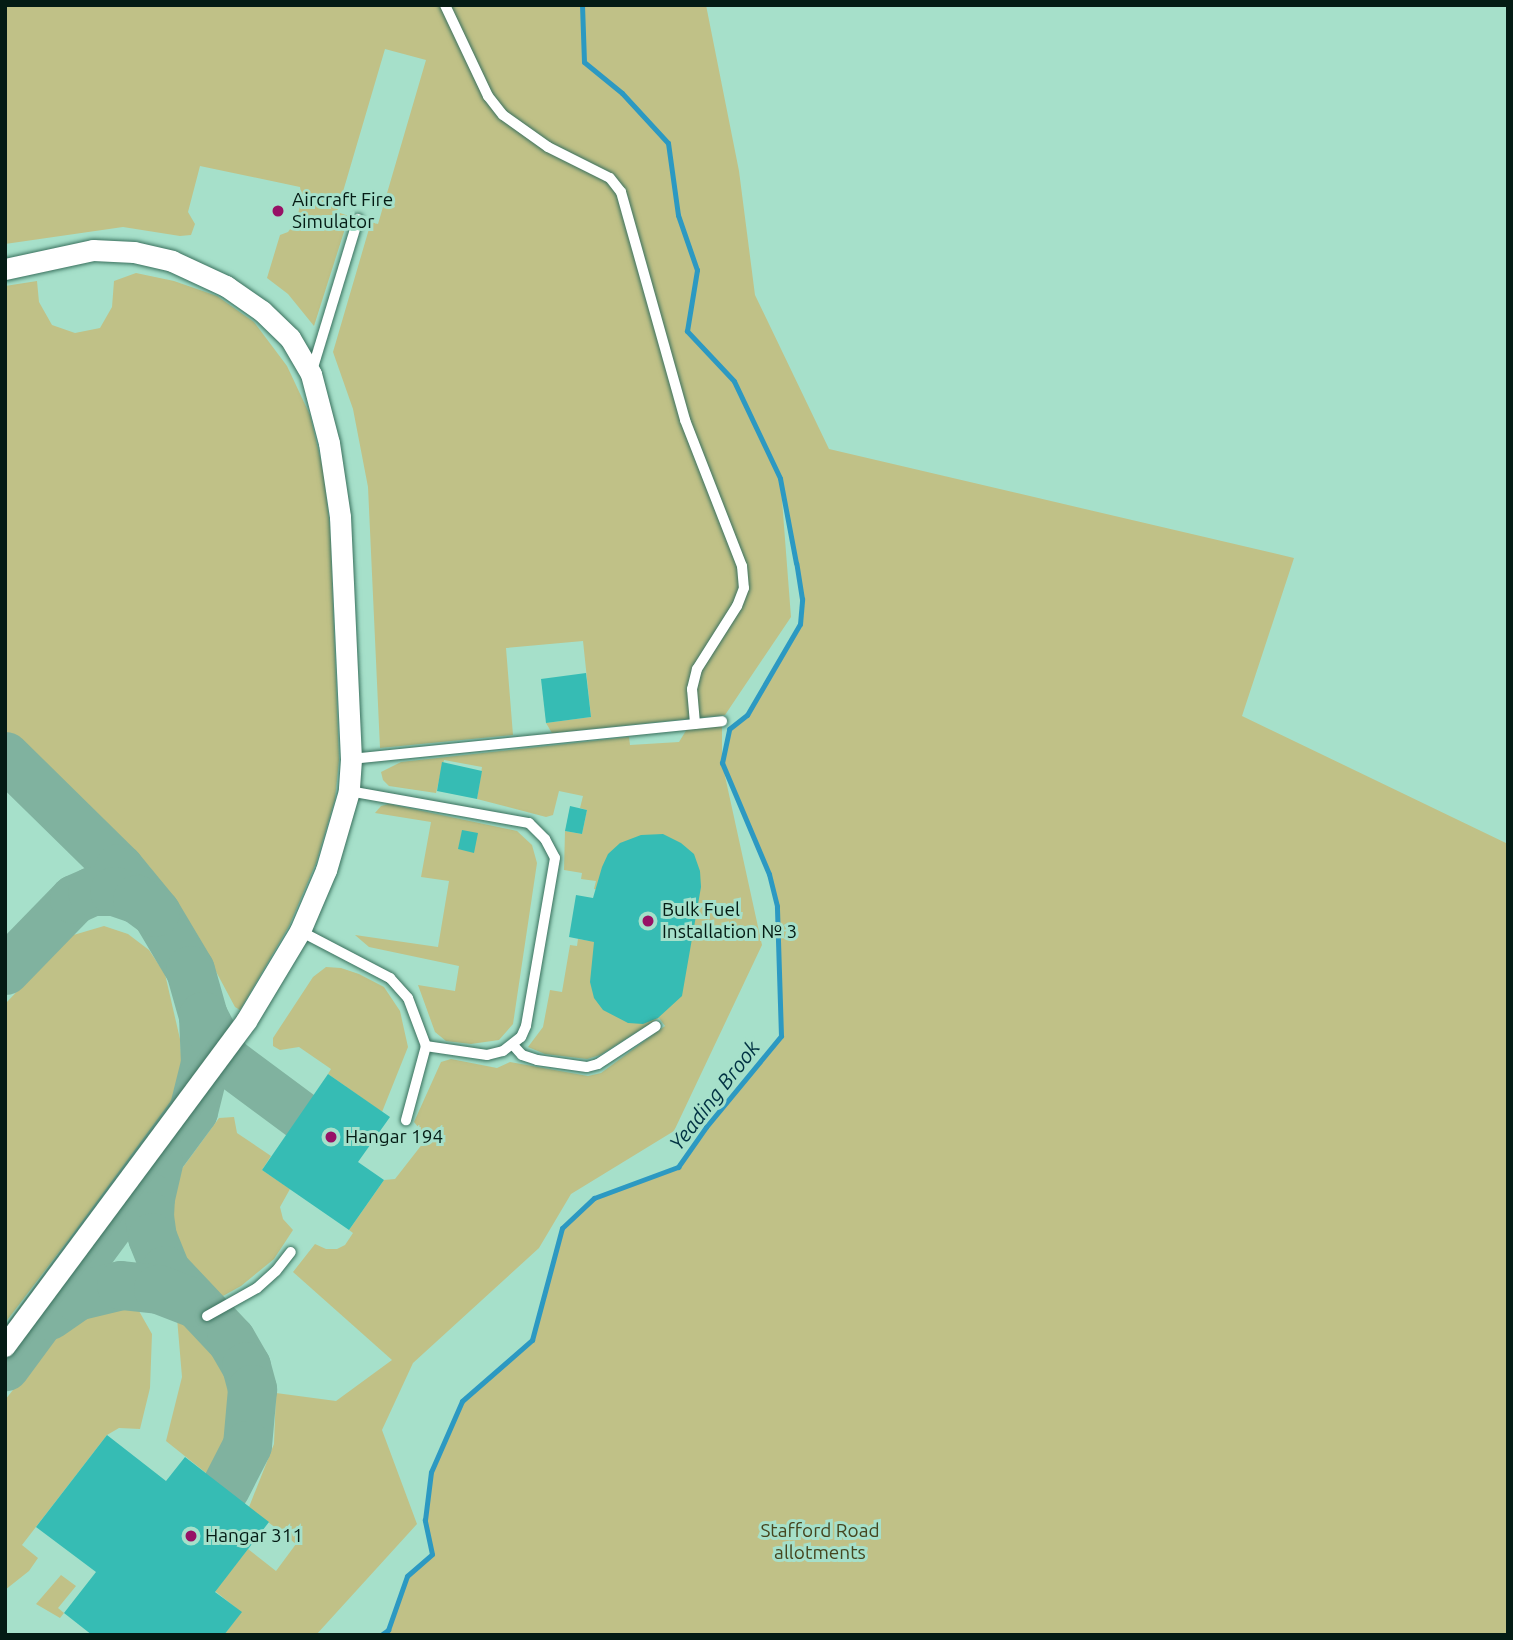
<!DOCTYPE html>
<meta charset="utf-8">
<style>
body{margin:0}
#map{position:relative;width:1513px;height:1640px;overflow:hidden;background:#a6e0ca;font-family:Ubuntu,sans-serif}
div>[style]{position:absolute}
.green>*{inset:0;background:#c0c187}
.stream>*{height:5px;margin:-2.5px;padding:0 2.5px;transform-origin:2.5px;border-radius:2.5px;background:#2c99c2}
.taxiway>*{height:49px;margin:-24.5px;padding:0 24.5px;transform-origin:24.5px;border-radius:24.5px;background:#80b29f}
.building>*{inset:0;background:#36bcb4}
.roads{filter:drop-shadow(0 0 2px #39705d) drop-shadow(0 0 2px #39705d)}
.service>*{height:10px;margin:-5px;padding:0 5px;transform-origin:5px;border-radius:5px;background:#fff}
.minor>*{height:21px;margin:-10.5px;padding:0 10.5px;transform-origin:10.5px;border-radius:10.5px;background:#fff}
.dots>*{width:19px;height:19px;translate:-50% -50%;box-sizing:border-box;border:4px solid #a6e0ca;border-radius:50%}
span{translate:-50% -50%;white-space:nowrap;text-align:center;line-height:1.15;-webkit-text-stroke:6px #a6e0ca;paint-order:stroke}
.poi-label{font-size:19px;color:#041b14}
.left{translate:0 -50%;text-align:left}
.park-label{font-size:19px;color:#45451f}
.water-label{font-size:21px;color:#013243;font-style:italic}
.frame{position:absolute;inset:0;border:7px solid #041b14;pointer-events:none}
</style>
<div id="map">
<div class="green">
<div style="clip-path:polygon(5px 5px,706px 5px,739px 171px,755px 295px,829px 449px,1294px 558px,1242px 716px,1508px 844px,1508px 1635px,381px 1635px,388px 1630px,407px 1576px,432px 1554px,425px 1520px,431px 1472px,462px 1401px,532px 1340px,562px 1228px,594px 1198px,678px 1167px,706px 1127px,781px 1036px,777px 906px,769px 874px,723px 767px,762px 945px,674px 1131px,571px 1194px,539px 1248px,413px 1363px,382px 1430px,417px 1524px,316px 1635px,224px 1635px,241px 1612px,215px 1591px,248px 1549px,276px 1571px,296px 1544px,249px 1507px,274px 1444px,276px 1393px,336px 1401px,392px 1360px,293px 1272px,315px 1244px,326px 1249px,337px 1249px,345px 1245px,353px 1233px,349px 1230px,384px 1180px,395px 1179px,427px 1138px,414px 1122px,441px 1062px,451px 1059px,497px 1068px,510px 1062px,588px 1076px,601px 1073px,665px 1026px,659px 1018px,600px 1055px,587px 1059px,545px 1054px,528px 1047px,543px 1027px,550px 990px,562px 992px,570px 945px,577px 946px,578px 939px,597px 942px,606px 891px,594px 889px,596px 881px,581px 879px,582px 873px,564px 870px,565px 831px,582px 834px,587px 810px,580px 808px,583px 796px,559px 791px,553px 815px,546px 817px,477px 799px,482px 767px,444px 760px,436px 793px,389px 786px,383px 780px,381px 772px,401px 762px,629px 737px,630px 745px,679px 742px,687px 729px,722px 726px,722px 758px,729px 729px,747px 715px,800px 624px,802px 599px,781px 487px,791px 617px,725px 715px,552px 733px,546px 723px,591px 717px,583px 641px,506px 648px,513px 735px,380px 748px,368px 487px,353px 409px,333px 352px,371px 222px,378px 224px,426px 60px,385px 49px,337px 212px,349px 216px,314px 326px,288px 294px,267px 278px,280px 235px,288px 232px,296px 221px,302px 199px,300px 187px,200px 166px,188px 212px,195px 224px,191px 235px,180px 236px,123px 227px,5px 244px)"></div>
<div style="clip-path:polygon(136px 273px,174px 281px,217px 296px,254px 322px,287px 366px,310px 415px,323px 470px,330px 528px,339px 760px,335px 799px,316px 863px,289px 926px,240px 1010px,235px 1007px,197px 936px,149px 866px,5px 732px,5px 286px,37px 281px,39px 302px,52px 325px,75px 333px,100px 328px,112px 307px,114px 281px)"></div>
<div style="clip-path:polygon(389px 804px,517px 831px,532px 845px,537px 863px,513px 1024px,499px 1040px,471px 1044px,446px 1041px,435px 1032px,418px 985px,455px 991px,459px 966px,369px 947px,355px 935px,438px 947px,449px 881px,421px 877px,431px 822px,375px 813px,381px 806px)"></div>
<div style="clip-path:polygon(104px 926px,128px 934px,149px 950px,165px 974px,180px 1039px,182px 1070px,175px 1100px,5px 1323px,5px 1004px,70px 936px)"></div>
<div style="clip-path:polygon(326px 967px,341px 968px,359px 974px,384px 987px,400px 1011px,408px 1047px,382px 1112px,328px 1074px,331px 1069px,299px 1047px,280px 1050px,273px 1046px,273px 1038px,313px 977px)"></div>
<div style="clip-path:polygon(234px 1117px,237px 1133px,271px 1156px,262px 1170px,290px 1189px,280px 1207px,283px 1219px,293px 1230px,274px 1259px,241px 1286px,223px 1296px,203px 1288px,189px 1272px,176px 1244px,170px 1213px,178px 1174px,219px 1118px)"></div>
<div style="clip-path:polygon(125px 1308px,139px 1311px,152px 1334px,150px 1388px,140px 1429px,119px 1428px,107px 1435px,22px 1545px,38px 1558px,29px 1571px,5px 1590px,5px 1400px,55px 1337px,70px 1324px,91px 1314px)"></div>
<div style="clip-path:polygon(177px 1318px,202px 1337px,218px 1357px,227px 1377px,233px 1425px,224px 1465px,216px 1481px,166px 1441px,182px 1377px)"></div>
<div style="clip-path:polygon(61px 1575px,76px 1586px,58px 1608px,64px 1613px,60px 1618px,36px 1604px)"></div>
</div>
<div class="stream">
<div style="left:381px;top:1635px;width:9px;rotate:-36deg"></div>
<div style="left:388px;top:1630px;width:57px;rotate:-70.6deg"></div>
<div style="left:407px;top:1576px;width:33px;rotate:-41deg"></div>
<div style="left:432px;top:1554px;width:35px;rotate:-102deg"></div>
<div style="left:425px;top:1520px;width:48px;rotate:-82.9deg"></div>
<div style="left:431px;top:1472px;width:77px;rotate:-66.4deg"></div>
<div style="left:462px;top:1401px;width:93px;rotate:-41.1deg"></div>
<div style="left:532px;top:1340px;width:116px;rotate:-75deg"></div>
<div style="left:562px;top:1228px;width:44px;rotate:-43.2deg"></div>
<div style="left:594px;top:1198px;width:90px;rotate:-20.3deg"></div>
<div style="left:678px;top:1167px;width:49px;rotate:-55deg"></div>
<div style="left:706px;top:1127px;width:118px;rotate:-50.5deg"></div>
<div style="left:781px;top:1036px;width:130px;rotate:-91.8deg"></div>
<div style="left:777px;top:906px;width:33px;rotate:-104deg"></div>
<div style="left:769px;top:874px;width:121px;rotate:-112.9deg"></div>
<div style="left:722px;top:763px;width:35px;rotate:-78deg"></div>
<div style="left:729px;top:729px;width:23px;rotate:-38deg"></div>
<div style="left:747px;top:715px;width:105px;rotate:-59.8deg"></div>
<div style="left:800px;top:624px;width:25px;rotate:-85deg"></div>
<div style="left:802px;top:599px;width:36px;rotate:-99deg"></div>
<div style="left:796px;top:563px;width:86px;rotate:-100.7deg"></div>
<div style="left:780px;top:478px;width:107px;rotate:-115.4deg"></div>
<div style="left:734px;top:381px;width:69px;rotate:-133.2deg"></div>
<div style="left:687px;top:331px;width:62px;rotate:-80.7deg"></div>
<div style="left:697px;top:270px;width:58px;rotate:-109.1deg"></div>
<div style="left:678px;top:215px;width:73px;rotate:-97.9deg"></div>
<div style="left:668px;top:143px;width:68px;rotate:-132.6deg"></div>
<div style="left:622px;top:93px;width:49px;rotate:-140.8deg"></div>
<div style="left:584px;top:62px;width:57px;rotate:-92deg"></div>
</div>
<div class="taxiway">
<div style="left:5px;top:756px;width:160px;rotate:44.5deg"></div>
<div style="left:119px;top:868px;width:58px;rotate:50.6deg"></div>
<div style="left:156px;top:913px;width:66px;rotate:59.2deg"></div>
<div style="left:190px;top:970px;width:48px;rotate:74.2deg"></div>
<div style="left:203px;top:1016px;width:47px;rotate:87.6deg"></div>
<div style="left:205px;top:1063px;width:49px;rotate:104deg"></div>
<div style="left:193px;top:1111px;width:317px;rotate:126.4deg"></div>
<div style="left:5px;top:970px;width:99px;rotate:-45.8deg"></div>
<div style="left:74px;top:899px;width:20px;rotate:-24deg"></div>
<div style="left:92px;top:891px;width:22px"></div>
<div style="left:114px;top:891px;width:24px;rotate:19deg"></div>
<div style="left:137px;top:899px;width:22px;rotate:36deg"></div>
<div style="left:203px;top:1016px;width:50px;rotate:62.4deg"></div>
<div style="left:226px;top:1060px;width:92px;rotate:36.6deg"></div>
<div style="left:158px;top:1163px;width:35px;rotate:103deg"></div>
<div style="left:150px;top:1197px;width:19px;rotate:93deg"></div>
<div style="left:149px;top:1216px;width:21px;rotate:82deg"></div>
<div style="left:152px;top:1237px;width:35px;rotate:68deg"></div>
<div style="left:165px;top:1270px;width:96px;rotate:46.7deg"></div>
<div style="left:231px;top:1340px;width:30px;rotate:60deg"></div>
<div style="left:246px;top:1366px;width:24px;rotate:75deg"></div>
<div style="left:252px;top:1389px;width:56px;rotate:95.1deg"></div>
<div style="left:247px;top:1445px;width:48px;rotate:117.1deg"></div>
<div style="left:49px;top:1315px;width:33px;rotate:-35deg"></div>
<div style="left:76px;top:1296px;width:46px;rotate:-13.7deg"></div>
<div style="left:121px;top:1285px;width:37px;rotate:6deg"></div>
<div style="left:158px;top:1289px;width:36px;rotate:21deg"></div>
</div>
<div class="building">
<div style="clip-path:polygon(586px 673px,591px 717px,546px 723px,541px 679px)"></div>
<div style="clip-path:polygon(442px 762px,482px 771px,477px 799px,437px 791px)"></div>
<div style="clip-path:polygon(570px 806px,587px 810px,582px 834px,565px 831px)"></div>
<div style="clip-path:polygon(462px 830px,478px 833px,474px 853px,458px 849px)"></div>
<div style="clip-path:polygon(663px 834px,681px 843px,694px 854px,700px 871px,701px 887px,682px 996px,658px 1018px,643px 1024px,628px 1023px,603px 1010px,594px 998px,590px 982px,594px 942px,569px 937px,576px 895px,593px 898px,602px 867px,608px 854px,620px 843px,641px 835px)"></div>
<div style="clip-path:polygon(328px 1074px,390px 1117px,358px 1162px,384px 1180px,349px 1230px,262px 1170px)"></div>
<div style="clip-path:polygon(107px 1435px,166px 1481px,185px 1457px,269px 1522px,215px 1592px,242px 1612px,224px 1635px,92px 1635px,64px 1613px,96px 1572px,36px 1527px)"></div>
</div>
<div class="roads">
<div class="service">
<div style="left:445px;top:5px;width:101px;rotate:64.7deg"></div>
<div style="left:488px;top:96px;width:24px;rotate:52deg"></div>
<div style="left:503px;top:115px;width:55px;rotate:35.4deg"></div>
<div style="left:548px;top:147px;width:69px;rotate:26.6deg"></div>
<div style="left:610px;top:178px;width:18px;rotate:52deg"></div>
<div style="left:621px;top:192px;width:237px;rotate:74.3deg"></div>
<div style="left:685px;top:420px;width:157px;rotate:68.7deg"></div>
<div style="left:742px;top:566px;width:22px;rotate:85deg"></div>
<div style="left:744px;top:588px;width:19px;rotate:111deg"></div>
<div style="left:737px;top:606px;width:75px;rotate:122.4deg"></div>
<div style="left:697px;top:669px;width:21px;rotate:104deg"></div>
<div style="left:692px;top:689px;width:35px;rotate:85deg"></div>
<div style="left:311px;top:374px;width:162px;rotate:-73.1deg"></div>
<div style="left:351px;top:759px;width:373px;rotate:-5.8deg"></div>
<div style="left:349px;top:791px;width:183px;rotate:10.1deg"></div>
<div style="left:529px;top:823px;width:23px;rotate:45deg"></div>
<div style="left:545px;top:839px;width:21px;rotate:62deg"></div>
<div style="left:555px;top:858px;width:170px;rotate:99.8deg"></div>
<div style="left:526px;top:1026px;width:12px;rotate:114deg"></div>
<div style="left:521px;top:1037px;width:23px;rotate:142deg"></div>
<div style="left:503px;top:1051px;width:16px;rotate:166deg"></div>
<div style="left:487px;top:1055px;width:62px;rotate:-171.6deg"></div>
<div style="left:300px;top:931px;width:102px;rotate:27.6deg"></div>
<div style="left:390px;top:978px;width:27px;rotate:48deg"></div>
<div style="left:408px;top:998px;width:51px;rotate:69.4deg"></div>
<div style="left:426px;top:1046px;width:77px;rotate:105.1deg"></div>
<div style="left:513px;top:1045px;width:13px;rotate:48deg"></div>
<div style="left:522px;top:1055px;width:16px;rotate:18deg"></div>
<div style="left:537px;top:1060px;width:50px;rotate:8deg"></div>
<div style="left:587px;top:1067px;width:11px;rotate:-15deg"></div>
<div style="left:598px;top:1064px;width:69px;rotate:-33.2deg"></div>
<div style="left:207px;top:1316px;width:57px;rotate:-29.2deg"></div>
<div style="left:257px;top:1288px;width:25px;rotate:-42deg"></div>
<div style="left:276px;top:1271px;width:24px;rotate:-52deg"></div>
</div>
<div class="minor">
<div style="left:5px;top:269px;width:90px;rotate:-12.2deg"></div>
<div style="left:93px;top:250px;width:41px;rotate:2.8deg"></div>
<div style="left:134px;top:252px;width:39px;rotate:13deg"></div>
<div style="left:172px;top:261px;width:60px;rotate:24.8deg"></div>
<div style="left:226px;top:286px;width:44px;rotate:34.8deg"></div>
<div style="left:262px;top:311px;width:39px;rotate:44deg"></div>
<div style="left:290px;top:338px;width:42px;rotate:59.7deg"></div>
<div style="left:311px;top:374px;width:71px;rotate:75.4deg"></div>
<div style="left:329px;top:443px;width:75px;rotate:81.5deg"></div>
<div style="left:340px;top:517px;width:242px;rotate:87.4deg"></div>
<div style="left:351px;top:759px;width:32px;rotate:94deg"></div>
<div style="left:349px;top:791px;width:82px;rotate:106.2deg"></div>
<div style="left:326px;top:870px;width:66px;rotate:113.1deg"></div>
<div style="left:300px;top:931px;width:105px;rotate:121deg"></div>
<div style="left:246px;top:1021px;width:405px;rotate:126.6deg"></div>
</div>
</div>
<div class="dots">
<div style="left:278px;top:211px;background:#971166"></div>
<div style="left:648px;top:921px;background:#971166"></div>
<div style="left:331px;top:1137px;background:#971166"></div>
<div style="left:191px;top:1536px;background:#971166"></div>
</div>
<div class="poi-label">
<span class="left" style="left:292px;top:211px">Aircraft Fire<br>Simulator</span>
<span class="left" style="left:662px;top:921px">Bulk Fuel<br>Installation № 3</span>
<span class="left" style="left:345px;top:1137px">Hangar 194</span>
<span class="left" style="left:205px;top:1536px">Hangar 311</span>
</div>
<div class="park-label">
<span style="left:820px;top:1542px">Stafford Road<br>allotments</span>
</div>
<div class="water-label">
<span style="left:714px;top:1095px;rotate:-52deg">Yeading Brook</span>
</div>
<div class="frame"></div>
</div>
